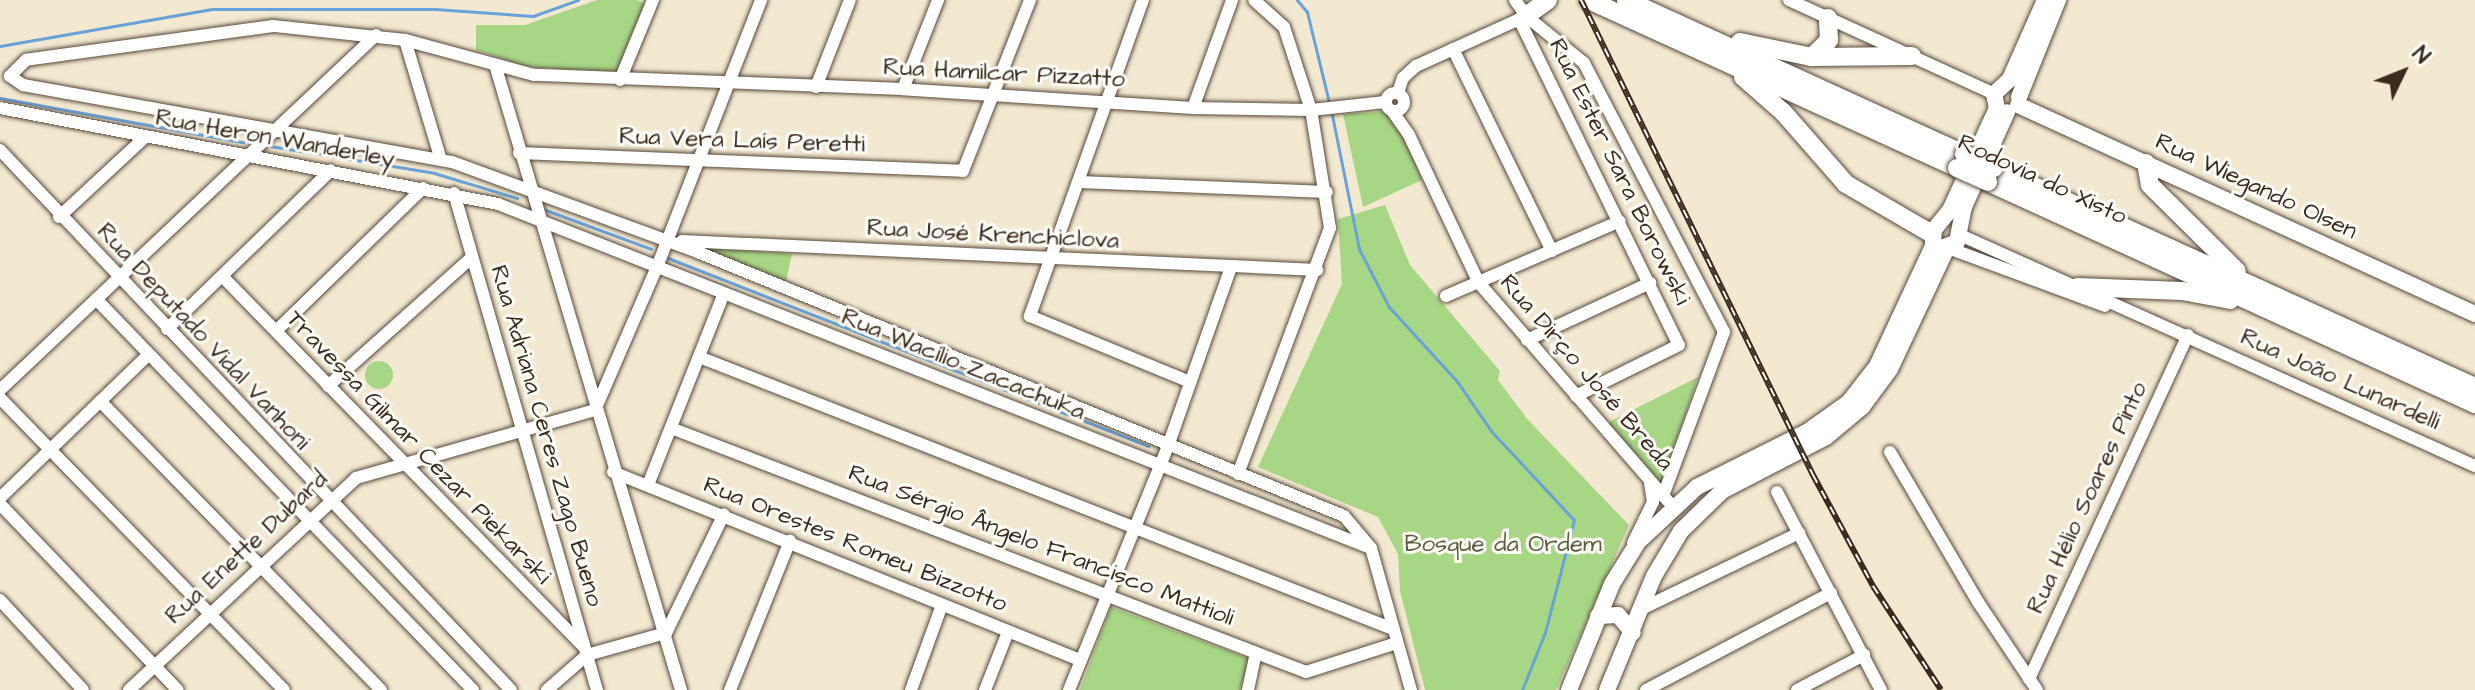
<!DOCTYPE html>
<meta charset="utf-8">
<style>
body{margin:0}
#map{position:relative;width:2475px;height:690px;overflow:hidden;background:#f3e9d1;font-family:"Architects Daughter",sans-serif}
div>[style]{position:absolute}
.green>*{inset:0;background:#a7d785}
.round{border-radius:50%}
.stream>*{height:3px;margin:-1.5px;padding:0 1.5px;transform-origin:1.5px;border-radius:1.5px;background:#68a2d8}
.roads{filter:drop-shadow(0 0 2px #574739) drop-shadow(0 0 2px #574739)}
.minor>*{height:12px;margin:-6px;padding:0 6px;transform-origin:6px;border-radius:6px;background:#fff}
.minor>.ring{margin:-6px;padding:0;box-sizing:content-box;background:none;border:12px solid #fff;border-radius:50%}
.major>*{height:16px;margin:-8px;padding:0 8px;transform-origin:8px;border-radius:8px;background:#fff}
.highway>*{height:18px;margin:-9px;padding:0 9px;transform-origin:9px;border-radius:9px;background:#fff}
.rail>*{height:6px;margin-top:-3px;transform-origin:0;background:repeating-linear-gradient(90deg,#fdfcf7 0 9px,#3b2a1e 0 18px);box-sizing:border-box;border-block:2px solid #3b2a1e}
.bridges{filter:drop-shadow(0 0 2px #574739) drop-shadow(0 0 2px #574739)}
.highway-bridge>*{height:18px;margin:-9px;padding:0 9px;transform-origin:9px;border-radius:9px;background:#fff}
span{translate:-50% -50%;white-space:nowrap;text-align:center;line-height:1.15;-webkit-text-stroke:6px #fdfcf7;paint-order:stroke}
.street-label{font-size:24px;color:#3b2a1e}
.park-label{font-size:24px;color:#5b5e3d}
.north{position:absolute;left:2363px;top:32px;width:80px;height:80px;-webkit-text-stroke:6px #fdfcf7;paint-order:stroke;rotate:47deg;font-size:22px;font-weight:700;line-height:32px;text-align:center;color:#3b2a1e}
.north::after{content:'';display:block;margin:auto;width:28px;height:36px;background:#3b2a1e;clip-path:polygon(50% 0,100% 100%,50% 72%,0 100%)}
</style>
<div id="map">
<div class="green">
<div style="clip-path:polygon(597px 0,637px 0,648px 5px,620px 73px,528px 67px,476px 50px,476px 25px,525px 25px)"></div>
<div style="clip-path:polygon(1382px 112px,1392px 118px,1409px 145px,1422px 180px,1363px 207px,1343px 114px)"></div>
<div style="clip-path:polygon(1385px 205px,1410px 265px,1500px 371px,1498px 380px,1528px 420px,1629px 525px,1556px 690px,1425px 690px,1400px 591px,1398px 554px,1378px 517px,1258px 467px,1342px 284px,1338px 219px)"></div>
<div style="clip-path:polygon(706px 248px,792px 254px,785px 286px)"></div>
<div class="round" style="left:365px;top:361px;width:28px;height:28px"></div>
<div style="clip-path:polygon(1698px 377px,1661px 485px,1607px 423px)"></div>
<div style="clip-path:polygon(1111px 607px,1249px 659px,1240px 690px,1080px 690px)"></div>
</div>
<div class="stream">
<div style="left:1297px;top:0;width:16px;rotate:50deg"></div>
<div style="left:1307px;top:12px;width:93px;rotate:76.3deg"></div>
<div style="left:0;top:46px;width:215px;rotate:-9.9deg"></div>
<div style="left:212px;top:9px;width:223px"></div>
<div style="left:435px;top:9px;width:98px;rotate:4.1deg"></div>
<div style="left:533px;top:16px;width:48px;rotate:-19.6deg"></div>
<div style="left:0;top:98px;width:247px;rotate:10.3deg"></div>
<div style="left:1331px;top:110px;width:142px;rotate:78.6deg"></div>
<div style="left:1359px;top:249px;width:65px;rotate:62.7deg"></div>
<div style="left:1389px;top:307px;width:99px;rotate:47.5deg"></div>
<div style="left:1456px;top:380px;width:63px;rotate:55.3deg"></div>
<div style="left:1492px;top:432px;width:120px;rotate:47deg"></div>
<div style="left:1574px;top:520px;width:116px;rotate:104.5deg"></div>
<div style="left:1545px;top:632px;width:62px;rotate:111.6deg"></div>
<div style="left:270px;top:146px;width:166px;rotate:9.3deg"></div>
<div style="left:434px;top:173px;width:87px;rotate:16.8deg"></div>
<div style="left:543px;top:209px;width:115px;rotate:20.3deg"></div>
<div style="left:668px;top:258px;width:516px;rotate:21.39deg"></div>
</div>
<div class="roads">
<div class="minor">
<div style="left:1143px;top:0;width:336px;rotate:109.7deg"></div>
<div style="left:1030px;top:316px;width:173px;rotate:22.4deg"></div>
<div style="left:1515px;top:0;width:19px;rotate:55deg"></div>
<div style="left:1526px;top:16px;width:75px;rotate:39deg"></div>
<div style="left:1584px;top:63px;width:303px;rotate:62.5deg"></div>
<div style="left:1724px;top:332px;width:175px;rotate:110.4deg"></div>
<div style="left:1789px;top:0;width:226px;rotate:24.6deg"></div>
<div style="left:1519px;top:19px;width:363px;rotate:63.9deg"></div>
<div style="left:1679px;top:345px;width:115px;rotate:153.7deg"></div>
<div style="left:405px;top:40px;width:125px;rotate:73.3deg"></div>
<div style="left:1453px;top:49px;width:225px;rotate:63.9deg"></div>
<div style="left:496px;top:68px;width:649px;rotate:73.44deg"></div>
<div style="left:620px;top:80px;width:87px;rotate:-67.6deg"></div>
<div style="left:816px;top:87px;width:93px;rotate:-68.7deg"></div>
<div style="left:903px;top:89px;width:96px;rotate:-68.5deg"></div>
<div class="ring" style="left:1386px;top:93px;width:6px;height:6px"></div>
<div style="left:1398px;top:93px;width:16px;rotate:-72deg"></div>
<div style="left:1403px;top:78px;width:18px;rotate:-43deg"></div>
<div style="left:1416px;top:66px;width:119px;rotate:-24.4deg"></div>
<div style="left:1385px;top:102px;width:74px;rotate:173.8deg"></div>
<div style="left:1311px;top:110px;width:118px;rotate:-179deg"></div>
<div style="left:1193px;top:108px;width:291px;rotate:-176.3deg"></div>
<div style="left:903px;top:89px;width:369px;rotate:-177.8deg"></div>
<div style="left:534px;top:75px;width:134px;rotate:-164.8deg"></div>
<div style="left:405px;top:40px;width:133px;rotate:-173.9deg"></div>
<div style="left:273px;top:26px;width:249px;rotate:172.2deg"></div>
<div style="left:26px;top:60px;width:23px;rotate:135deg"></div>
<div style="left:10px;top:76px;width:16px;rotate:35deg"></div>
<div style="left:23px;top:85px;width:436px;rotate:10.2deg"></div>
<div style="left:452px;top:162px;width:259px;rotate:20.1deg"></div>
<div style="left:695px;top:251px;width:701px;rotate:22.21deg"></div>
<div style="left:1344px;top:516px;width:42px;rotate:49.8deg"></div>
<div style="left:1371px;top:548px;width:148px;rotate:74.3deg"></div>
<div style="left:0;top:108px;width:507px;rotate:10.91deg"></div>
<div style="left:498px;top:204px;width:935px;rotate:21.52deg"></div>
<div style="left:1193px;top:108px;width:115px;rotate:-70.1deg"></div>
<div style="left:1393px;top:112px;width:28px;rotate:55deg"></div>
<div style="left:1409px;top:135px;width:164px;rotate:64.7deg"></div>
<div style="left:1479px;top:283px;width:289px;rotate:49.1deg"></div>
<div style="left:0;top:150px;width:743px;rotate:46.58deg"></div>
<div style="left:519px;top:153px;width:444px;rotate:2.3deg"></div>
<div style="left:963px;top:171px;width:184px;rotate:-68.6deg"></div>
<div style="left:1079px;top:182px;width:248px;rotate:2.3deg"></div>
<div style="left:454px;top:193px;width:517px;rotate:73.95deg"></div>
<div style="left:59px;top:217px;width:116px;rotate:-42.9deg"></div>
<div style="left:1958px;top:234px;width:567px;rotate:24.17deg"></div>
<div style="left:682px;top:241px;width:636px;rotate:2.61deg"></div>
<div style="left:1951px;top:249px;width:164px;rotate:20.3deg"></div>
<div style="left:223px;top:277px;width:517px;rotate:45.71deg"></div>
<div style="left:1446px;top:296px;width:189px;rotate:-23.3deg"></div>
<div style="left:96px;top:299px;width:543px;rotate:46.04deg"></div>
<div style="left:167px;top:329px;width:228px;rotate:-44.1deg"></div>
<div style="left:276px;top:331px;width:205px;rotate:-44.2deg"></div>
<div style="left:1527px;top:340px;width:136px;rotate:-24.9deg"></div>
<div style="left:699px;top:357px;width:745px;rotate:21.4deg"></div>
<div style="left:328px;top:386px;width:192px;rotate:-41.8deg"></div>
<div style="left:0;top:390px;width:517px;rotate:-43.35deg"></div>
<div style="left:0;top:398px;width:407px;rotate:45.8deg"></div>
<div style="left:100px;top:401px;width:403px;rotate:45.8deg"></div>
<div style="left:595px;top:410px;width:156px;rotate:-66.6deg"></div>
<div style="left:657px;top:267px;width:287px;rotate:-68.7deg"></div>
<div style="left:671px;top:428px;width:680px;rotate:21.02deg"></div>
<div style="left:1306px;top:672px;width:96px;rotate:-17.7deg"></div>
<div style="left:1890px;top:452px;width:174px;rotate:59.6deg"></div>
<div style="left:1978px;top:602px;width:106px;rotate:56.2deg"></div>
<div style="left:613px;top:472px;width:503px;rotate:21.93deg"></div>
<div style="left:1238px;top:474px;width:263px;rotate:-69.5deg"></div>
<div style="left:1330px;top:228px;width:120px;rotate:-99.1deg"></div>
<div style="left:1311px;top:110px;width:87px;rotate:-108deg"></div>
<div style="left:1284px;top:27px;width:40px;rotate:-138deg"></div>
<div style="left:648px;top:485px;width:206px;rotate:-68.4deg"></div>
<div style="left:1777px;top:492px;width:224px;rotate:62.3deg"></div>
<div style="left:0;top:498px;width:207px;rotate:-44deg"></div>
<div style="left:0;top:504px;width:257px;rotate:46.3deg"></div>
<div style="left:1633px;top:543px;width:46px;rotate:-64deg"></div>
<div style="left:1653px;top:502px;width:19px;rotate:-99deg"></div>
<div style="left:0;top:600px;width:122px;rotate:47.3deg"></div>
<div style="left:1639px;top:610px;width:178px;rotate:-25.7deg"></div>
<div style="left:2029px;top:679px;width:379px;rotate:-65.2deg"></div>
<div style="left:129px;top:690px;width:311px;rotate:-43deg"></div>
<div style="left:356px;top:478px;width:248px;rotate:-15.9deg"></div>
<div style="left:547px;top:690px;width:53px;rotate:-41.2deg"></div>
<div style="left:587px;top:655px;width:82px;rotate:-15.6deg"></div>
<div style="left:666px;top:633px;width:132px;rotate:-64deg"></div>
<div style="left:730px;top:690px;width:161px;rotate:-68.1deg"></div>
<div style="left:911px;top:690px;width:90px;rotate:-70deg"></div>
<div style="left:985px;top:690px;width:62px;rotate:-68.4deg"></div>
<div style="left:1069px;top:690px;width:263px;rotate:-67.9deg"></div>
<div style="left:1168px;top:446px;width:190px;rotate:-70.6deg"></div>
<div style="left:1248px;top:690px;width:38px;rotate:-78deg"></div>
<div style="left:1646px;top:690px;width:209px;rotate:-27.7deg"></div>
<div style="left:1797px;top:690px;width:76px;rotate:-27.6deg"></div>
</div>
<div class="major">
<div style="left:2019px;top:97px;width:105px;rotate:-68.1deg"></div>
<div style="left:2018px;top:105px;width:503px;rotate:24.58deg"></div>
<div style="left:1997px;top:108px;width:112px;rotate:114.7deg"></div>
<div style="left:1950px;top:210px;width:26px;rotate:129deg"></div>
<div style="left:1934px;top:230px;width:11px;rotate:95deg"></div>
<div style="left:1933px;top:241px;width:10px;rotate:53deg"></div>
<div style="left:1939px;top:249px;width:19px;rotate:-21deg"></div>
<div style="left:1957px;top:242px;width:36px;rotate:-79deg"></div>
<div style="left:1964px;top:207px;width:104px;rotate:-65.6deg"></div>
<div style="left:1997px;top:108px;width:14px;rotate:-102deg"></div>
<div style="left:1994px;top:94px;width:22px;rotate:-43deg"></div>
<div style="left:2010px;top:79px;width:86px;rotate:-66.1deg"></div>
<div style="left:1598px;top:616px;width:20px;rotate:-3deg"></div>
<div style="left:1618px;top:615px;width:23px;rotate:50deg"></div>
<div style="left:1569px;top:690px;width:114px;rotate:-67.9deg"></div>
<div style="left:1612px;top:584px;width:49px;rotate:-58.2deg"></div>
<div style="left:1638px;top:542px;width:81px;rotate:-43deg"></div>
<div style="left:1697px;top:487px;width:123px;rotate:-26.6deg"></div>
<div style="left:1807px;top:432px;width:52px;rotate:-35.5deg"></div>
<div style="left:1849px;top:402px;width:46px;rotate:-52.1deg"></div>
<div style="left:1877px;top:366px;width:135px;rotate:-65deg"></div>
<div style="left:1607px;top:690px;width:123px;rotate:-67.6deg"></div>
<div style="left:1654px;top:576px;width:52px;rotate:-59deg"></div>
<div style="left:1681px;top:531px;width:57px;rotate:-44.3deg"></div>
<div style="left:1722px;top:491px;width:117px;rotate:-27.4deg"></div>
<div style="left:1826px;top:437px;width:47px;rotate:-39.8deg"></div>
<div style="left:1862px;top:407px;width:47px;rotate:-53.6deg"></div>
<div style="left:1890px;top:369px;width:132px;rotate:-64.8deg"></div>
</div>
<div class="highway">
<div style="left:1589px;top:0;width:405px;rotate:24.5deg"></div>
<div style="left:1626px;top:0;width:371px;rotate:24.5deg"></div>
<div style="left:1526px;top:16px;width:27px;rotate:-36deg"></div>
<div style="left:1740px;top:42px;width:74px;rotate:11.8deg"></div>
<div style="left:1812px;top:57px;width:100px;rotate:-0.6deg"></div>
<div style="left:1812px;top:57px;width:24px;rotate:-45deg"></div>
<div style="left:1829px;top:40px;width:22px;rotate:-93deg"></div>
<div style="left:1743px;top:77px;width:53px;rotate:41.2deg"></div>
<div style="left:1783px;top:112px;width:96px;rotate:48.8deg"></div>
<div style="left:1846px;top:184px;width:99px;rotate:30.2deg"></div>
<div style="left:2146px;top:163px;width:22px;rotate:80deg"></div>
<div style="left:2150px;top:185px;width:122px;rotate:44.7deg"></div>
<div style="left:1994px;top:168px;width:529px;rotate:24.48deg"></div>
<div style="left:1988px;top:182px;width:535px;rotate:24.51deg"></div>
<div style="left:2078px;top:287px;width:104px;rotate:2.2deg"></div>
<div style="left:2182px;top:291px;width:49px;rotate:10.6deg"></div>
</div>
</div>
<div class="rail">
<div style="left:1581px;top:0;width:529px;rotate:63.97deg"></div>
<div style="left:1813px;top:475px;width:126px;rotate:61.6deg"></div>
<div style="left:1873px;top:586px;width:124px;rotate:56.8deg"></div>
</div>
<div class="bridges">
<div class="highway-bridge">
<div style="left:1964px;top:154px;width:33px;rotate:25deg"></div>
<div style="left:1957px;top:168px;width:34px;rotate:24deg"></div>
</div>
</div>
<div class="street-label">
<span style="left:1004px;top:74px;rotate:3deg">Rua Hamilcar Pizzatto</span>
<span style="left:275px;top:139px;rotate:10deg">Rua Heron Wanderley</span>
<span style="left:742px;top:141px;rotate:2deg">Rua Vera Laís Peretti</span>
<span style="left:1619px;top:172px;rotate:64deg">Rua Ester Sara Borowski</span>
<span style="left:2042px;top:180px;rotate:25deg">Rodovia do Xisto</span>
<span style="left:2256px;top:187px;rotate:25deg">Rua Wiegando Olsen</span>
<span style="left:993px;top:235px;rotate:3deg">Rua José Krenchiclova</span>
<span style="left:203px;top:337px;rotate:47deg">Rua Deputado Vidal Vanhoni</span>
<span style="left:963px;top:365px;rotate:22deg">Rua Wacílio Zacachuka</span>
<span style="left:1586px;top:373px;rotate:49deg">Rua Dirço José Breda</span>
<span style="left:2340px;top:380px;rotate:24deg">Rua João Lunardelli</span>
<span style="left:546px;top:436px;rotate:74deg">Rua Adriana Ceres Zago Bueno</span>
<span style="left:418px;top:448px;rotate:46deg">Travessa Gilmar Cezar Piekarski</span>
<span style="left:2088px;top:498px;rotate:-65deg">Rua Hélio Soares Pinto</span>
<span style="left:855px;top:545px;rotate:22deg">Rua Orestes Romeu Bizzotto</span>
<span style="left:1041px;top:546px;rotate:21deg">Rua Sérgio Ângelo Francisco Mattioli</span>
<span style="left:247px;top:548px;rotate:-43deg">Rua Enette Dubard</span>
</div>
<div class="park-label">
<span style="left:1503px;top:545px">Bosque da Ordem</span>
</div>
<div class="north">N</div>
</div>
